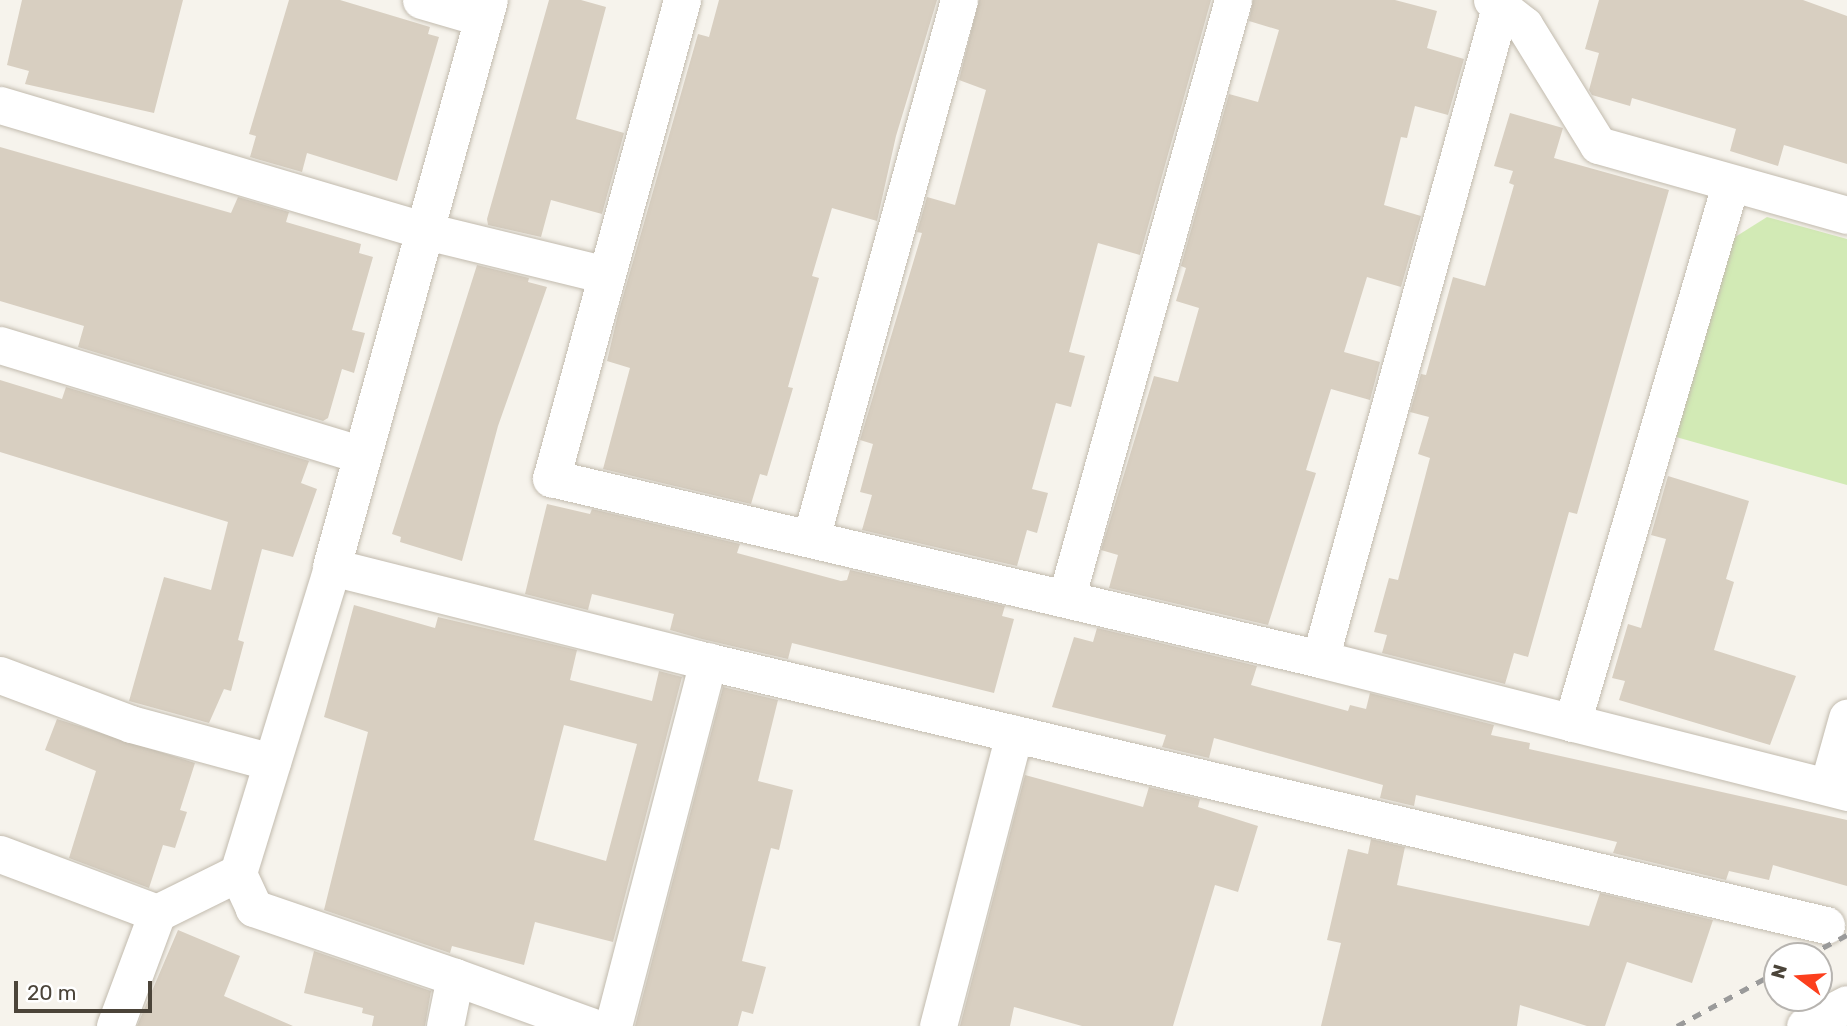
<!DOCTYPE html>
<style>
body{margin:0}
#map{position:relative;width:1847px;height:1026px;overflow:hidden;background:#f6f3ec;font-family:Rubik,sans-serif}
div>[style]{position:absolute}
.green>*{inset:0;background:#d2eab5}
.building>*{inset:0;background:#d8cfc1}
.roads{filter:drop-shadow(0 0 2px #c2bbae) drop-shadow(0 0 2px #c2bbae)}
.minor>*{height:37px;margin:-18.5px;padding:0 18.5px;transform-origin:18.5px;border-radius:18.5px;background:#fff}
.tertiary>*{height:38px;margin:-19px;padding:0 19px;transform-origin:19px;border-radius:19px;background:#fff}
.rail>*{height:5px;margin-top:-2.5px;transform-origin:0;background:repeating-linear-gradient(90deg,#9a9a9a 0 9px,transparent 0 18px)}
span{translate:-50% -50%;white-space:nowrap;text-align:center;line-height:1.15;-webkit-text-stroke:5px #fff;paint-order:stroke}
.north{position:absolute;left:1763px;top:942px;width:70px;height:70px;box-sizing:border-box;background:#fff;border:2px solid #b7b4b0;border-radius:50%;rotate:286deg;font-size:19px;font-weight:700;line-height:28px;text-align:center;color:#4b4439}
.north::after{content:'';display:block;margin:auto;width:24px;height:32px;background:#fc3f1d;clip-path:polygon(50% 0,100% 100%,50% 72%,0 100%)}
.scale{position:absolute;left:14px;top:981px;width:138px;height:32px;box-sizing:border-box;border:4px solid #4b4439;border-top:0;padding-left:9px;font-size:21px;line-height:24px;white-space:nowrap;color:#4b4439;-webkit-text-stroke:5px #fff;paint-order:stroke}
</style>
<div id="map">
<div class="green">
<div style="clip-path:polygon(1767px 217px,1847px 239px,1847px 485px,1676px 437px,1732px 239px)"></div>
</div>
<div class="building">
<div style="clip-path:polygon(22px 0,183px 0,154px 113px,25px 84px,29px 71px,7px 65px)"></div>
<div style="clip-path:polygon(289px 0,340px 0,430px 27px,428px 34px,439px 37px,397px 181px,307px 153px,302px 172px,250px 157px,256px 136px,249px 134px)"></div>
<div style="clip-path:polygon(549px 0,581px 0,606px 7px,576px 119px,624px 133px,602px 214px,551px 200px,541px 237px,488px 225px,487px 219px)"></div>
<div style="clip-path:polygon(719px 0,937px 0,896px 136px,877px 221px,832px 208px,812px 276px,819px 278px,788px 387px,793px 388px,767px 476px,760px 474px,751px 504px,603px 469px,630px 368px,607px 361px,618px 314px,698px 34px,709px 37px)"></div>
<div style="clip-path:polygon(979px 0,1211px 0,1140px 255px,1098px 243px,1069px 352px,1085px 356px,1071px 407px,1056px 403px,1032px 489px,1048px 493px,1037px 533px,1027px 530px,1017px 566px,862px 530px,872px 495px,860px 492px,873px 444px,860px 440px,922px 233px,917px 232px,927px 197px,955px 205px,986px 90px,959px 80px)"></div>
<div style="clip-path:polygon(1253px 0,1395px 0,1437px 11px,1427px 48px,1464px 59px,1448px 115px,1415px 106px,1407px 138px,1401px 137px,1384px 205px,1421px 216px,1401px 287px,1367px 277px,1344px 352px,1380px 362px,1370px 400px,1331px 389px,1306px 470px,1316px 473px,1268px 625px,1109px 588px,1118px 555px,1101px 550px,1154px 376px,1178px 382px,1199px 308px,1176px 301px,1186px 268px,1181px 266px,1229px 94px,1258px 102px,1279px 30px,1249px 21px)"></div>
<div style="clip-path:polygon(1599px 0,1803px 0,1847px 16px,1847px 164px,1784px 145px,1778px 166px,1730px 151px,1736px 129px,1632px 98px,1630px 106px,1592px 95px,1589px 90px,1599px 53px,1585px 49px)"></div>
<div style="clip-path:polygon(1510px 113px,1563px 128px,1554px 158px,1669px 190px,1577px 514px,1569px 512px,1528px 657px,1514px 653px,1505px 684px,1382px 653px,1387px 635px,1374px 632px,1389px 578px,1398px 580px,1430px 458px,1418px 454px,1429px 417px,1410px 412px,1421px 374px,1426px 375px,1453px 277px,1485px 286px,1514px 185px,1509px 183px,1513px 171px,1494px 166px)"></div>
<div style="clip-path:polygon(0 147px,231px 213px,238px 197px,289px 212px,286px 222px,361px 244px,359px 253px,373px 257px,352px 330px,365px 333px,354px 373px,342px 369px,328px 418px,323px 421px,78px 347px,84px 326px,0 301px)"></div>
<div style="clip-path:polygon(477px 265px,529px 278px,528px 282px,547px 287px,498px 426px,462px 561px,400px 542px,401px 537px,392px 534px)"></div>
<div style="clip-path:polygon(0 380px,62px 399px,66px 387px,309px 461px,301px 483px,317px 489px,293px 557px,262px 549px,238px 640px,244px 642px,231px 691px,224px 689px,209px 723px,129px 701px,164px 577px,211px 590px,228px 522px,0 452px)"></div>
<div style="clip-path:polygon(1668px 476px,1749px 501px,1726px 579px,1734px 582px,1714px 650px,1796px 676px,1770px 745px,1619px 700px,1625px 681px,1612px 678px,1628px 624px,1641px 628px,1666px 539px,1651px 535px)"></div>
<div style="clip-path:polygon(547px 504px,590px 514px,592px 509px,740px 544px,737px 553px,841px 581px,847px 580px,850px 570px,1005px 606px,1002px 616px,1014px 619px,994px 693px,792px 643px,788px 659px,702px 639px,670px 630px,674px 614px,592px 594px,588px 610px,525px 594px)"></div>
<div style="clip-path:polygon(evenodd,354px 605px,435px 628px,438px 617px,577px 650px,570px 680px,652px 701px,659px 671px,682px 677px,613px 942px,535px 922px,524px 965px,452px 946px,450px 953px,324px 910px,368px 732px,324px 717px,354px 605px,564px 725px,637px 744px,606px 861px,534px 840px,564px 725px)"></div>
<div style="clip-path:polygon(1097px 628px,1257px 666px,1251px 685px,1348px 711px,1350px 705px,1366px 709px,1370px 693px,1494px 725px,1491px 735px,1530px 743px,1529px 749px,1847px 820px,1847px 886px,1773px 865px,1769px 880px,1729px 871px,1726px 880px,1613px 853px,1617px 842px,1416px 795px,1414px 806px,1380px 798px,1383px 785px,1214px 738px,1209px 758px,1162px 747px,1166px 735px,1052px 707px,1074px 637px,1093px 642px)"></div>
<div style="clip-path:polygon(723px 687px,778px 700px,758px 781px,793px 790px,779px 850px,771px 848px,742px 961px,766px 967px,753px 1014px,742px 1011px,738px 1026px,635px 1026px)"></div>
<div style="clip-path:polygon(57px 719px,195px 763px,180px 810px,187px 812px,175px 848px,163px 845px,149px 888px,69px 858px,96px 771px,45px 750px)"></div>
<div style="clip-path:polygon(1025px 775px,1143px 807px,1149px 787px,1200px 799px,1198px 807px,1258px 826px,1238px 892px,1215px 885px,1173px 1026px,1082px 1026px,1014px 1007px,1010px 1026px,960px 1026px)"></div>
<div style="clip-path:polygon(1371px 839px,1405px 847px,1397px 885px,1589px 926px,1600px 893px,1713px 920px,1692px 983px,1627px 962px,1605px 1026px,1587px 1026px,1520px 1005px,1517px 1026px,1321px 1026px,1341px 943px,1327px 940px,1348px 849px,1368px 854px)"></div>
<div style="clip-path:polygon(178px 930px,240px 956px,224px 996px,293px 1026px,137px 1026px)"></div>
<div style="clip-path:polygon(314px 951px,431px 991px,425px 1026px,372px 1026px,374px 1016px,362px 1013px,363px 1008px,304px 993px)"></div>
</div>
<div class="roads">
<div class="minor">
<div style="left:421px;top:0;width:65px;rotate:16.2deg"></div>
<div style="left:682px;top:0;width:496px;rotate:105.3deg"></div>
<div style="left:551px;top:478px;width:790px;rotate:13.24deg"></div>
<div style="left:1320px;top:659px;width:544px;rotate:14.16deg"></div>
<div style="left:1492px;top:0;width:41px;rotate:38deg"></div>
<div style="left:1524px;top:25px;width:141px;rotate:58.3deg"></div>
<div style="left:1598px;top:145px;width:259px;rotate:15.7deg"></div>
<div style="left:0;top:105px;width:444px;rotate:16.5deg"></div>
<div style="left:426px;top:231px;width:185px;rotate:13.7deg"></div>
<div style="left:0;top:345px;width:378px;rotate:16.9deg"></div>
<div style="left:811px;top:538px;width:558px;rotate:-74.62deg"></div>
<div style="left:1066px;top:599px;width:622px;rotate:-74.42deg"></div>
<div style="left:1320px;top:659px;width:684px;rotate:-74.56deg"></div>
<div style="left:0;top:675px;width:140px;rotate:20.5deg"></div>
<div style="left:131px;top:724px;width:146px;rotate:15.1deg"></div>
<div style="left:1572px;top:723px;width:561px;rotate:-73.63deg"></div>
<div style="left:1828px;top:786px;width:71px;rotate:-74.4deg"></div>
<div style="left:0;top:854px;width:168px;rotate:20.6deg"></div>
<div style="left:455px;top:977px;width:213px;rotate:-161.1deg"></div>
<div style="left:254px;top:908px;width:38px;rotate:-115deg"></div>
<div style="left:238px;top:873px;width:320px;rotate:-72.9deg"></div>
<div style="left:332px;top:567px;width:376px;rotate:14.1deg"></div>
<div style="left:697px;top:659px;width:1160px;rotate:13.26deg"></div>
<div style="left:115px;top:1026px;width:121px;rotate:-69.6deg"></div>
<div style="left:157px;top:913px;width:90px;rotate:-26.3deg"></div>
<div style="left:445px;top:1026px;width:50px;rotate:-78.5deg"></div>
<div style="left:455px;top:977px;width:144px;rotate:19.9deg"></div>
<div style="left:613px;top:1026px;width:377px;rotate:-75.4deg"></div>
<div style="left:938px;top:1026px;width:302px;rotate:-75.4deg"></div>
<div style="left:1805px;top:1026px;width:47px;rotate:-27.6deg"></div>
</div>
<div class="tertiary">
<div style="left:332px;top:567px;width:588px;rotate:-74.52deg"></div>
</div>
</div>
<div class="rail">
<div style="left:1807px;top:956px;width:45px;rotate:-27.7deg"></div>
<div style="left:1677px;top:1026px;width:114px;rotate:-28.4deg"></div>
</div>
<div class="north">N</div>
<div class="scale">20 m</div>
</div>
